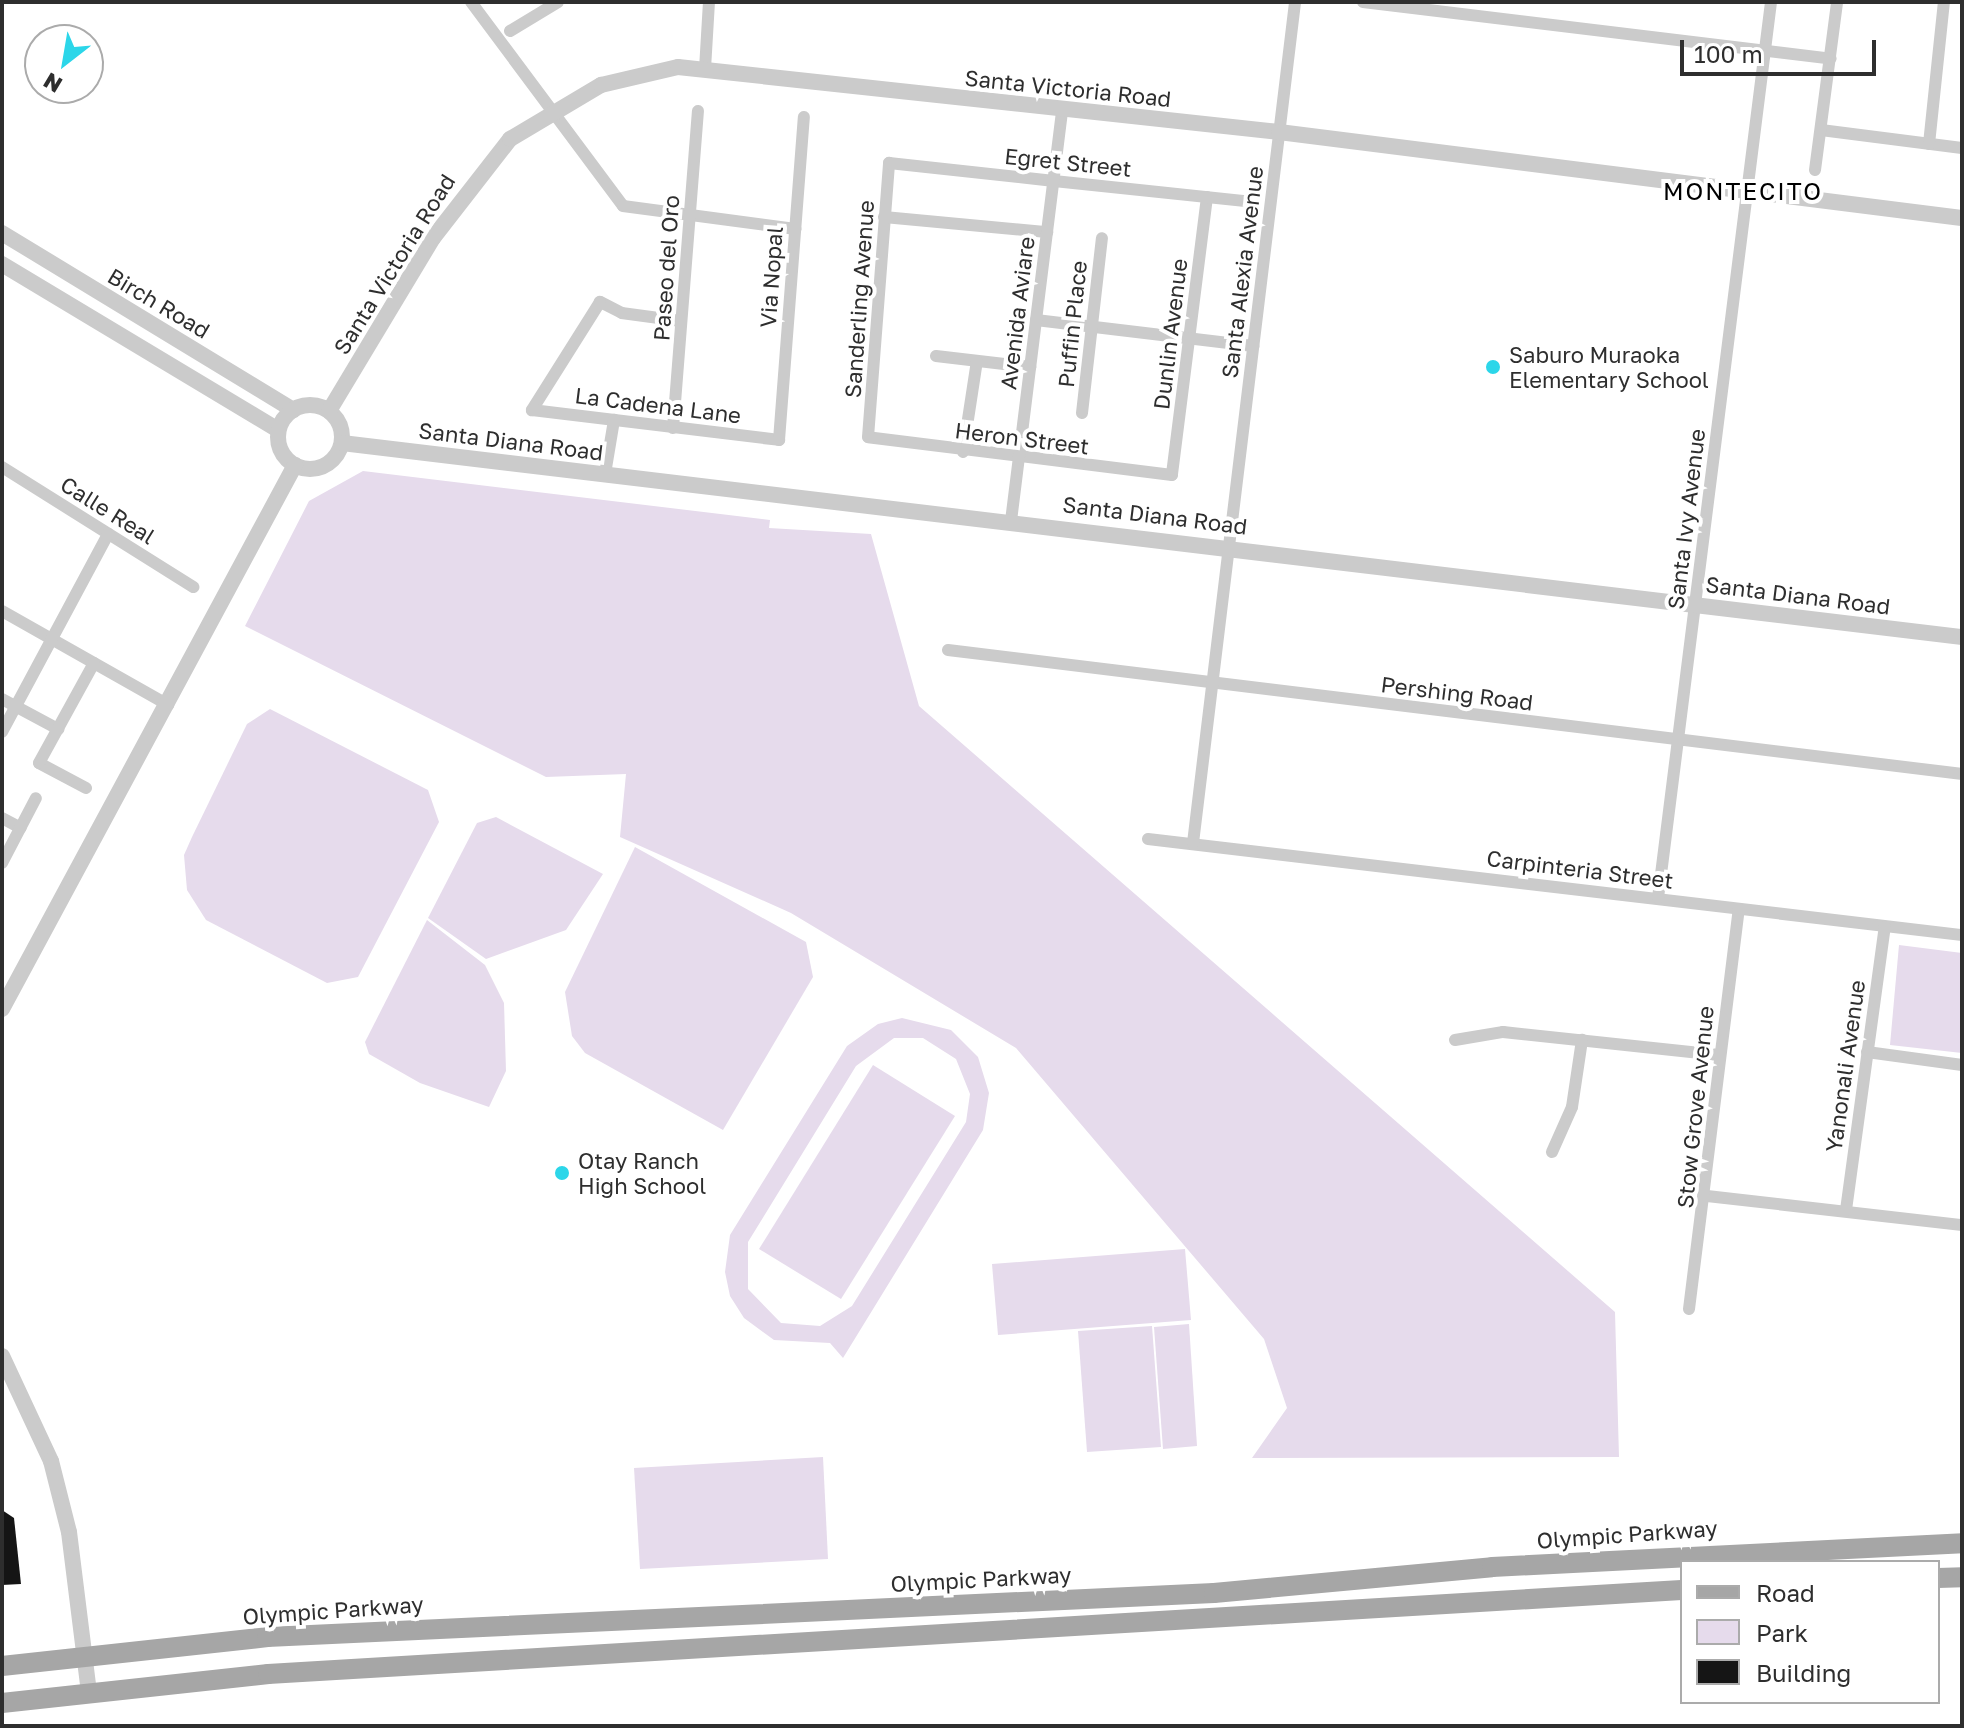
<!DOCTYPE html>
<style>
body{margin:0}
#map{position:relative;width:1964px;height:1728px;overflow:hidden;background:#fff;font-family:"Golos Text",sans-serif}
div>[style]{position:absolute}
.green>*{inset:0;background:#e6dbec}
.building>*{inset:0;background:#151515}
.minor>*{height:12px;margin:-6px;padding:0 6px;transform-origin:6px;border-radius:6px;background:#cbcbcb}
.tertiary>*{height:16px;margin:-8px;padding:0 8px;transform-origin:8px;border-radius:8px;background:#cbcbcb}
.tertiary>.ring{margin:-8px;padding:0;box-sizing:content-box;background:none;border:16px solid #cbcbcb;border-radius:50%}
.primary>*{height:20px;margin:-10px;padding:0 10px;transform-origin:10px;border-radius:10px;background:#a6a6a6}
.dots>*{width:22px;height:22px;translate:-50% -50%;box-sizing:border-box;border:4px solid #fff;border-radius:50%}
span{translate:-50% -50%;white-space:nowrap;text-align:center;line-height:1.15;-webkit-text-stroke:8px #fff;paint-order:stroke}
.street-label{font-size:22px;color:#2e2e2e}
.poi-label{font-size:22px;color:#2e2e2e}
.left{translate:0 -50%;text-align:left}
.neighbourhood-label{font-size:24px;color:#000;letter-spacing:2px}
.frame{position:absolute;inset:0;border:4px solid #2e2e2e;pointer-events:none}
.legend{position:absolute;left:1680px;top:1560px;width:260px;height:144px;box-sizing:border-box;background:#fff;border:2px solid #ababab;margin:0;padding:10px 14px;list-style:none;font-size:24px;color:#2e2e2e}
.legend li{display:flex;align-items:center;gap:16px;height:40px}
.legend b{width:40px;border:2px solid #ababab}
.north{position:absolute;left:24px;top:24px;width:80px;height:80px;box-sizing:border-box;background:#fff;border:2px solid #ababab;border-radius:50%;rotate:211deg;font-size:22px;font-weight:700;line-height:32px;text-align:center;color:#2e2e2e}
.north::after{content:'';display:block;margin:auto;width:28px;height:36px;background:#2cd6e9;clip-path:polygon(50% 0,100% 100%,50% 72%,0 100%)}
.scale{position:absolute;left:1680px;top:40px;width:196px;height:36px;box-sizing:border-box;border:4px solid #2e2e2e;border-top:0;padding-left:10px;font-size:24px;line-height:28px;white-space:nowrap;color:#2e2e2e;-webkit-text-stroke:6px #fff;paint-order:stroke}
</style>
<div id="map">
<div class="green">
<div style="clip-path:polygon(363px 471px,770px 520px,769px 528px,871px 534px,919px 706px,1615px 1312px,1619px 1457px,1252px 1458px,1287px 1408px,1264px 1339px,1016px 1048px,791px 913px,620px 837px,626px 774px,546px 777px,245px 626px,309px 501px)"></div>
<div style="clip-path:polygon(270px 709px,428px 790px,439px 822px,358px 977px,327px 983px,206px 920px,187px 890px,184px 855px,192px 837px,247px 724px)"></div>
<div style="clip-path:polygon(496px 817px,603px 874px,566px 930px,486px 959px,428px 918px,477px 823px)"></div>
<div style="clip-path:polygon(635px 847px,806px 942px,813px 977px,723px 1130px,585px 1053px,572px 1036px,565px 992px)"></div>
<div style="clip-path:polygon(427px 920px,485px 965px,504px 1003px,506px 1071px,489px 1107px,420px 1083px,369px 1054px,365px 1042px)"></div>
<div style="clip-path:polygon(1899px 945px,1962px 953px,1962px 1053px,1890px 1045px)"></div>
<div style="clip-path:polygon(evenodd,902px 1018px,951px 1030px,978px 1057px,989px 1093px,983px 1130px,843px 1358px,830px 1343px,774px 1340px,744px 1318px,730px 1296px,725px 1272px,730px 1235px,847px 1046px,878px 1024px,902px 1018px,894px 1038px,923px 1038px,956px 1059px,970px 1094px,966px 1122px,852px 1306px,820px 1326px,781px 1323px,748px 1289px,748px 1242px,856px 1066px,894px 1038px)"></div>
<div style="clip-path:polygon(873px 1065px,955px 1116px,841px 1299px,759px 1249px)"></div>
<div style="clip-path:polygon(1185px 1249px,1191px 1320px,998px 1335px,992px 1264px)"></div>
<div style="clip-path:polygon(1189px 1324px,1197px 1446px,1163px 1449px,1154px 1327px)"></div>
<div style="clip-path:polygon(1152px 1326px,1161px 1447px,1087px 1452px,1078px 1331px)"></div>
<div style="clip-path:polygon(823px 1457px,828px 1559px,640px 1569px,634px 1468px)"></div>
</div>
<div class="building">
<div style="clip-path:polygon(2px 1510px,14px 1518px,21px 1584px,2px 1585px)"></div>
</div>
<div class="minor">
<div style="left:471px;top:2px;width:254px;rotate:53.3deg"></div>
<div style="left:623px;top:206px;width:174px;rotate:7.6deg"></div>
<div style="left:1363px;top:2px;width:471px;rotate:6.9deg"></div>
<div style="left:510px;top:31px;width:56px;rotate:-31.1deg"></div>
<div style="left:705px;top:69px;width:67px;rotate:-86.6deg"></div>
<div style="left:1821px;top:130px;width:142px;rotate:7.3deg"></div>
<div style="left:1929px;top:144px;width:143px;rotate:-84deg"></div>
<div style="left:1815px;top:170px;width:169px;rotate:-82.5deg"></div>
<div style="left:1207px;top:197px;width:280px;rotate:97.2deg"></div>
<div style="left:1172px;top:475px;width:306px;rotate:-172.9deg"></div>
<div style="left:868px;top:437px;width:275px;rotate:-85.6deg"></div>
<div style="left:889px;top:163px;width:166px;rotate:6.2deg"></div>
<div style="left:1054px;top:181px;width:190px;rotate:6deg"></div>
<div style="left:884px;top:217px;width:164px;rotate:5.3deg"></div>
<div style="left:1036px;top:320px;width:219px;rotate:6.8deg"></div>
<div style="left:681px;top:321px;width:60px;rotate:-172.3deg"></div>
<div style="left:622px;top:313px;width:25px;rotate:-153deg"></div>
<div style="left:600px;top:302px;width:128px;rotate:122.2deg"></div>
<div style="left:532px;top:410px;width:249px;rotate:6.9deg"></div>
<div style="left:779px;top:440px;width:324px;rotate:-85.6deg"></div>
<div style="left:936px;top:356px;width:95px;rotate:6.7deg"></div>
<div style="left:1082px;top:413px;width:176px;rotate:-83.5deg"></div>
<div style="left:673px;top:428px;width:318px;rotate:-85.5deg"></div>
<div style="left:963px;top:452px;width:92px;rotate:-81.3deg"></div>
<div style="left:2px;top:467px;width:226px;rotate:32.1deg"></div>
<div style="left:605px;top:474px;width:55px;rotate:-80.5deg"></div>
<div style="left:1011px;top:521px;width:413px;rotate:-82.9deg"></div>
<div style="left:2px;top:611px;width:191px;rotate:29.5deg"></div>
<div style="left:948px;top:650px;width:1022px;rotate:6.97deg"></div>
<div style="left:2px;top:699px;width:64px;rotate:28.2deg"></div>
<div style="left:2px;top:732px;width:225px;rotate:-61.8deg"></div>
<div style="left:86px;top:788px;width:53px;rotate:-152deg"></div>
<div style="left:39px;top:763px;width:114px;rotate:-61.2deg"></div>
<div style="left:2px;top:818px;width:21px;rotate:28deg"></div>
<div style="left:1148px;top:839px;width:820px;rotate:6.73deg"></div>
<div style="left:1193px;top:843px;width:847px;rotate:-83.08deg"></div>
<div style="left:2px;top:863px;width:73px;rotate:-62.4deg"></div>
<div style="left:1658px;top:898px;width:903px;rotate:-82.81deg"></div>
<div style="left:1455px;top:1040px;width:49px;rotate:-9.5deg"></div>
<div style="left:1503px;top:1032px;width:217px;rotate:6.1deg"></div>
<div style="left:1867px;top:1052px;width:96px;rotate:7.8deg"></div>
<div style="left:1552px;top:1152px;width:49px;rotate:-66deg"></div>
<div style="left:1572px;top:1107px;width:68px;rotate:-81.5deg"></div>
<div style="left:1707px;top:1196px;width:257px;rotate:6.5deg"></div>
<div style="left:1846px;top:1210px;width:286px;rotate:-82.2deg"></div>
<div style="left:1689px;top:1309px;width:403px;rotate:-82.9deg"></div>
</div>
<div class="tertiary">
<div style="left:2px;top:233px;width:341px;rotate:31.3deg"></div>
<div style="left:2px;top:264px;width:322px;rotate:31deg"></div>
<div class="ring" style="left:278px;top:405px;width:48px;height:48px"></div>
<div style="left:329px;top:411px;width:202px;rotate:-59deg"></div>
<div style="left:433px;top:238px;width:125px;rotate:-52.1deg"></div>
<div style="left:510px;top:139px;width:106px;rotate:-30.7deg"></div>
<div style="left:601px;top:85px;width:79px;rotate:-13.2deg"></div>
<div style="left:678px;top:67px;width:605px;rotate:6.17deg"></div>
<div style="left:1279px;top:132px;width:688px;rotate:7.18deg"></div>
<div style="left:342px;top:443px;width:1632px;rotate:6.83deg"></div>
<div style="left:2px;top:1009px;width:618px;rotate:-61.69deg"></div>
<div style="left:2px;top:1356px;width:116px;rotate:65deg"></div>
<div style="left:51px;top:1461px;width:73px;rotate:75.8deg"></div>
<div style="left:69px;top:1532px;width:162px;rotate:82.9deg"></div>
</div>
<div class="primary">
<div style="left:1938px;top:1578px;width:24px;rotate:-2deg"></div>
<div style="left:2px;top:1666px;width:267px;rotate:-6.2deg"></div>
<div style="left:267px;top:1637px;width:948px;rotate:-2.66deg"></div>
<div style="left:1214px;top:1593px;width:279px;rotate:-5.3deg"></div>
<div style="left:1492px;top:1567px;width:471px;rotate:-2.9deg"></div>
<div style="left:2px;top:1703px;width:268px;rotate:-6.2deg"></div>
<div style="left:268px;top:1674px;width:1416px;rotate:-3.4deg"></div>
</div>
<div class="dots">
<div style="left:1493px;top:367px;background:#2cd6e9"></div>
<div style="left:562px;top:1173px;background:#2cd6e9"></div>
</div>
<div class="street-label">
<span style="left:1068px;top:88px;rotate:6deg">Santa Victoria Road</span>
<span style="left:1068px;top:162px;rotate:6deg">Egret Street</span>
<span style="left:394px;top:264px;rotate:-58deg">Santa Victoria Road</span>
<span style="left:666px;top:268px;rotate:-86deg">Paseo del Oro</span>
<span style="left:1242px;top:272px;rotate:-83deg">Santa Alexia Avenue</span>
<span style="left:771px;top:277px;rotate:-86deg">Via Nopal</span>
<span style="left:859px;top:299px;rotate:-86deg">Sanderling Avenue</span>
<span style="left:159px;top:303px;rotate:31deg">Birch Road</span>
<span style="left:1017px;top:313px;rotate:-83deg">Avenida Aviare</span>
<span style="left:1072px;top:324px;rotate:-84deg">Puffin Place</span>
<span style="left:1170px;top:334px;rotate:-83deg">Dunlin Avenue</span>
<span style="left:658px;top:405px;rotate:7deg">La Cadena Lane</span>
<span style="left:1022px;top:438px;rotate:7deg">Heron Street</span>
<span style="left:511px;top:441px;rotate:7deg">Santa Diana Road</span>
<span style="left:108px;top:510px;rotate:32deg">Calle Real</span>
<span style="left:1155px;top:515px;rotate:7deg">Santa Diana Road</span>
<span style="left:1686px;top:519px;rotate:-83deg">Santa Ivy Avenue</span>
<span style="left:1798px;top:595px;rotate:7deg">Santa Diana Road</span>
<span style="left:1457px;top:693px;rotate:7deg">Pershing Road</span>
<span style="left:1580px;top:869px;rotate:7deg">Carpinteria Street</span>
<span style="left:1845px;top:1066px;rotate:-82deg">Yanonali Avenue</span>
<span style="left:1695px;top:1107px;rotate:-84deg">Stow Grove Avenue</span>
<span style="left:1627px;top:1534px;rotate:-4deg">Olympic Parkway</span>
<span style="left:981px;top:1579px;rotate:-3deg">Olympic Parkway</span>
<span style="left:333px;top:1610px;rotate:-4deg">Olympic Parkway</span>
</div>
<div class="poi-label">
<span class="left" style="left:1509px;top:367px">Saburo Muraoka<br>Elementary School</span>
<span class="left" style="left:578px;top:1173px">Otay Ranch<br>High School</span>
</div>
<div class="neighbourhood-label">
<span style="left:1743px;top:191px">MONTECITO</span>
</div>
<div class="frame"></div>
<ul class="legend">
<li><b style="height:10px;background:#a6a6a6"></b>Road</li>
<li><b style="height:22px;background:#e6dbec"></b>Park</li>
<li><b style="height:22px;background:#151515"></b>Building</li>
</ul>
<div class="north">N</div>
<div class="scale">100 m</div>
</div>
